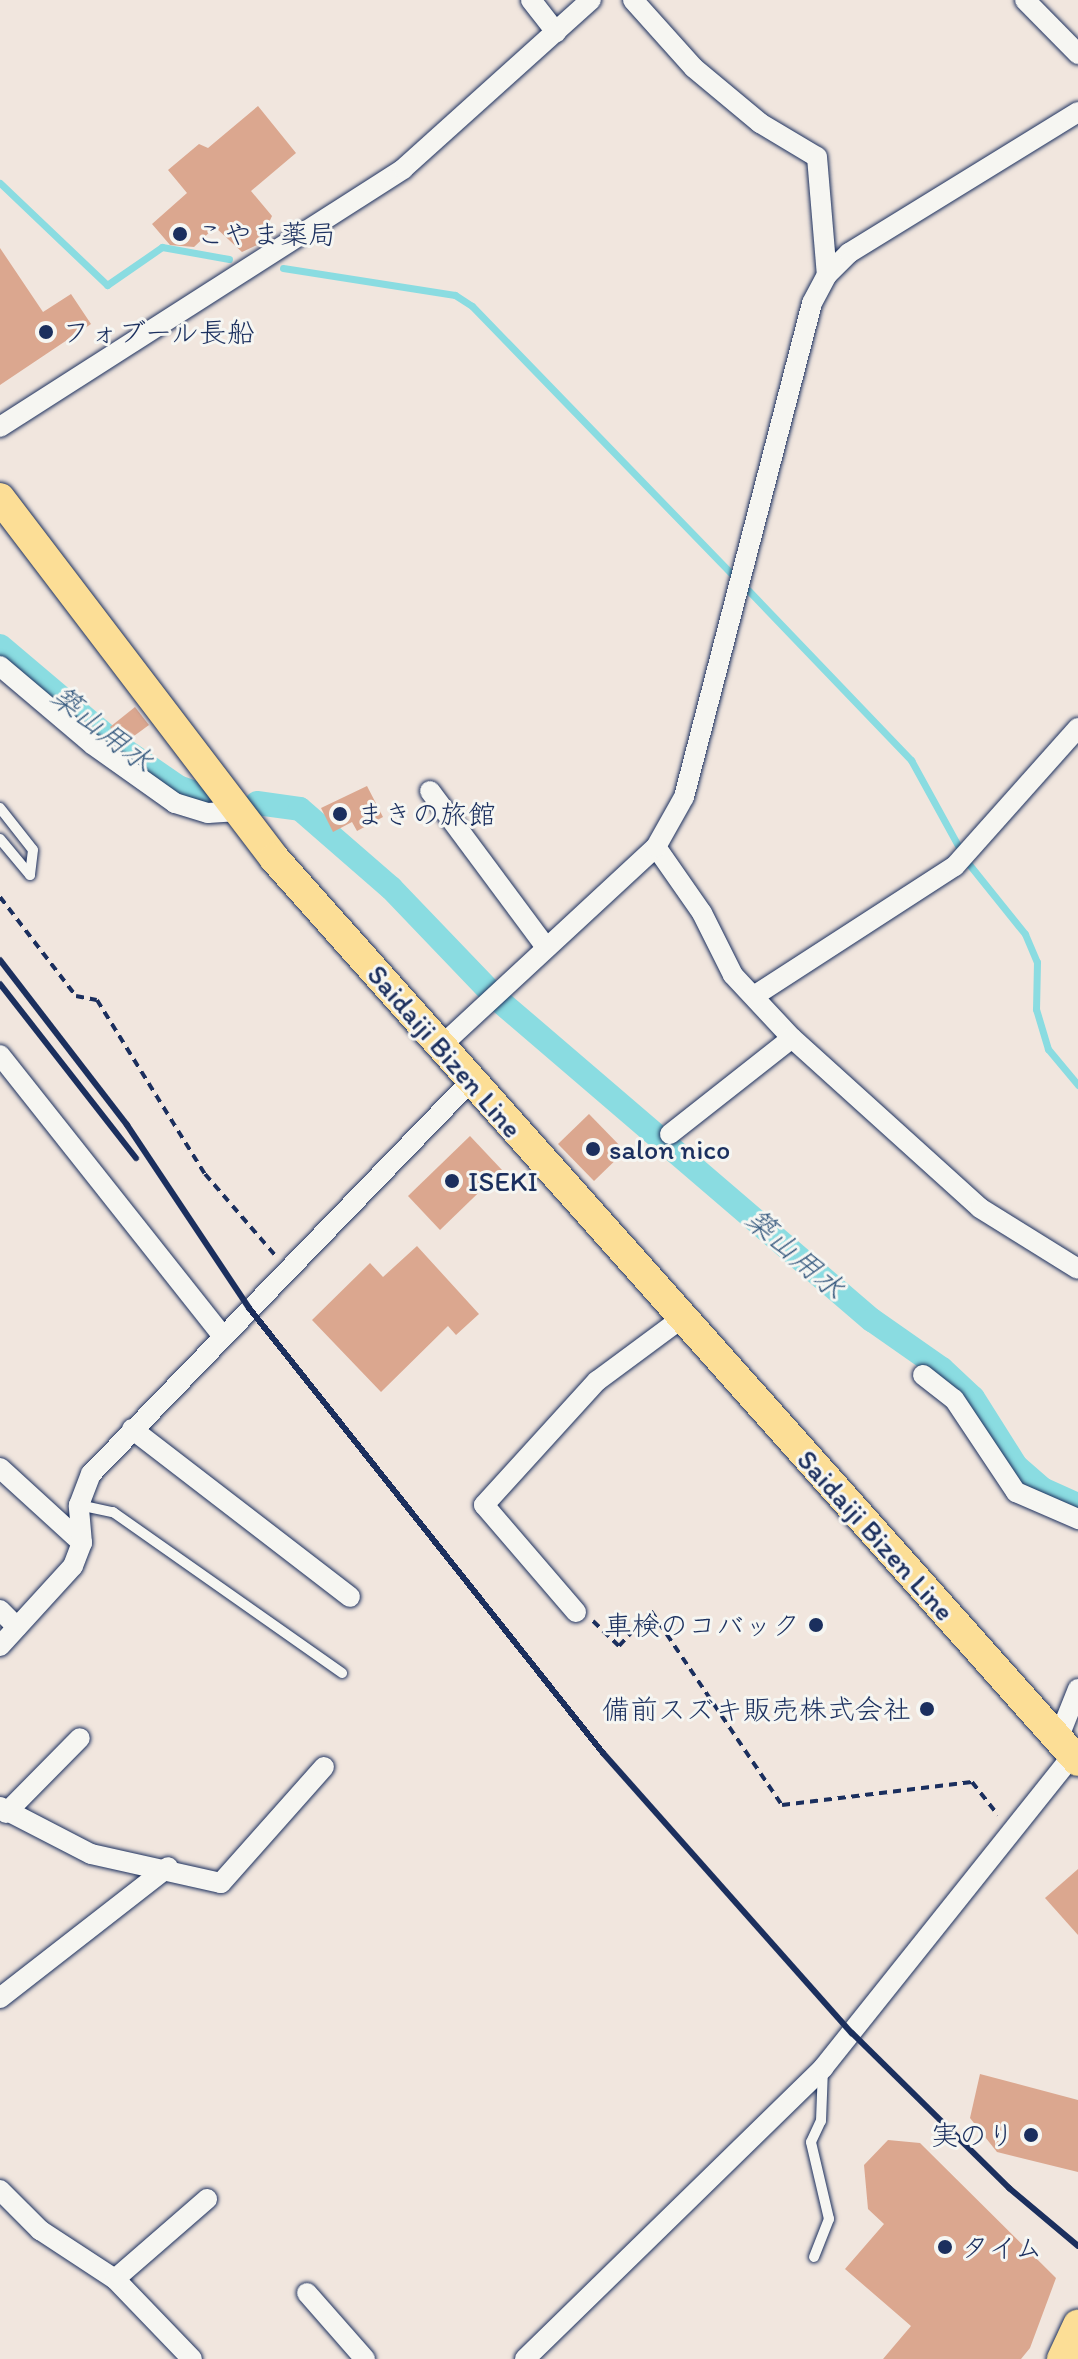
<!DOCTYPE html>
<meta charset="utf-8">
<style>
body{margin:0}
#map{position:relative;width:1078px;height:2359px;overflow:hidden;background:#f1e6de;font-family:Itim,"Klee One",sans-serif}
div>[style]{position:absolute}
.stream>*{height:7px;margin:-3.5px;padding:0 3.5px;transform-origin:3.5px;border-radius:3.5px;background:#8adce1}
.canal>*{height:24px;margin:-12px;padding:0 12px;transform-origin:12px;border-radius:12px;background:#8adce1}
.building>*{inset:0;background:#dba78f}
.path>*{height:4px;margin-top:-2px;transform-origin:0;background:repeating-linear-gradient(90deg,#1b2f5e 0 8px,transparent 0 14px)}
.roads{filter:drop-shadow(0 0 2px #1b2f5e) drop-shadow(0 0 2px #1b2f5e)}
.lane>*{height:10px;margin:-5px;padding:0 5px;transform-origin:5px;border-radius:5px;background:#f6f6f2}
.street>*{height:20px;margin:-10px;padding:0 10px;transform-origin:10px;border-radius:10px;background:#f6f6f2}
.primary>*{height:30px;margin:-15px;padding:0 15px;transform-origin:15px;border-radius:15px;background:#fcde96}
.rail>*{height:6px;margin:-3px;padding:0 3px;transform-origin:3px;border-radius:3px;background:#1b2f5e}
.dots>*{width:22px;height:22px;translate:-50% -50%;box-sizing:border-box;border:4px solid #f6f6f2;border-radius:50%}
span{translate:-50% -50%;white-space:nowrap;text-align:center;line-height:1.15;-webkit-text-stroke:6px #f6f6f2;paint-order:stroke}
.poi-label{font-size:28px;color:#1b2f5e}
.left{translate:0 -50%;text-align:left}
.right{translate:-100% -50%;text-align:right}
.street-label{font-size:28px;color:#1b2f5e}
.water-label{font-size:30px;color:#375a7f;font-style:italic}
</style>
<div id="map">
<div class="stream">
<div style="left:0;top:183px;width:148px;rotate:43.6deg"></div>
<div style="left:107px;top:285px;width:67px;rotate:-34.6deg"></div>
<div style="left:162px;top:247px;width:68px;rotate:10.2deg"></div>
<div style="left:283px;top:268px;width:174px;rotate:8.9deg"></div>
<div style="left:455px;top:295px;width:20px;rotate:33deg"></div>
<div style="left:472px;top:306px;width:372px;rotate:45.9deg"></div>
<div style="left:748px;top:590px;width:236px;rotate:46.2deg"></div>
<div style="left:911px;top:760px;width:102px;rotate:61.2deg"></div>
<div style="left:968px;top:863px;width:91px;rotate:51.2deg"></div>
<div style="left:1025px;top:934px;width:30px;rotate:67deg"></div>
<div style="left:1037px;top:962px;width:47px;rotate:91.2deg"></div>
<div style="left:1036px;top:1009px;width:42px;rotate:73.3deg"></div>
<div style="left:1048px;top:1049px;width:47px;rotate:50.2deg"></div>
</div>
<div class="canal">
<div style="left:0;top:646px;width:152px;rotate:40.2deg"></div>
<div style="left:116px;top:744px;width:75px;rotate:34.7deg"></div>
<div style="left:178px;top:787px;width:37px;rotate:19deg"></div>
<div style="left:257px;top:803px;width:43px;rotate:7.9deg"></div>
<div style="left:300px;top:809px;width:121px;rotate:41deg"></div>
<div style="left:391px;top:888px;width:139px;rotate:46.2deg"></div>
<div style="left:503px;top:1004px;width:486px;rotate:40.6deg"></div>
<div style="left:872px;top:1320px;width:85px;rotate:35deg"></div>
<div style="left:942px;top:1369px;width:42px;rotate:43.1deg"></div>
<div style="left:973px;top:1398px;width:80px;rotate:57.7deg"></div>
<div style="left:1016px;top:1466px;width:35px;rotate:41deg"></div>
<div style="left:1042px;top:1489px;width:39px;rotate:24deg"></div>
</div>
<div class="building">
<div style="clip-path:polygon(258px 106px,296px 153px,251px 191px,272px 216px,265px 231px,268px 240px,242px 252px,215px 227px,194px 247px,170px 245px,152px 224px,187px 193px,168px 170px,199px 144px,208px 148px)"></div>
<div style="clip-path:polygon(0 248px,43px 312px,71px 294px,91px 324px,0 385px)"></div>
<div style="clip-path:polygon(135px 707px,149px 725px,123px 744px,110px 727px)"></div>
<div style="clip-path:polygon(367px 786px,383px 817px,357px 831px,352px 822px,333px 832px,321px 808px)"></div>
<div style="clip-path:polygon(589px 1114px,625px 1151px,594px 1181px,558px 1144px)"></div>
<div style="clip-path:polygon(470px 1136px,502px 1170px,440px 1230px,408px 1196px)"></div>
<div style="clip-path:polygon(417px 1246px,479px 1314px,456px 1335px,448px 1326px,381px 1392px,312px 1320px,370px 1263px,383px 1277px)"></div>
<div style="clip-path:polygon(1078px 1869px,1078px 1935px,1045px 1898px)"></div>
<div style="clip-path:polygon(980px 2074px,1078px 2100px,1078px 2172px,997px 2152px,970px 2118px)"></div>
<div style="clip-path:polygon(888px 2140px,920px 2143px,1056px 2278px,1030px 2348px,1021px 2359px,883px 2359px,911px 2326px,845px 2269px,884px 2224px,868px 2209px,864px 2165px)"></div>
</div>
<div class="path">
<div style="left:0;top:897px;width:125px;rotate:52.5deg"></div>
<div style="left:76px;top:996px;width:21px;rotate:11deg"></div>
<div style="left:97px;top:1000px;width:205px;rotate:58.2deg"></div>
<div style="left:205px;top:1174px;width:107px;rotate:49.2deg"></div>
<div style="left:593px;top:1621px;width:36px;rotate:44deg"></div>
<div style="left:619px;top:1646px;width:47px;rotate:-47.6deg"></div>
<div style="left:651px;top:1611px;width:234px;rotate:56deg"></div>
<div style="left:782px;top:1805px;width:191px;rotate:-6.9deg"></div>
<div style="left:972px;top:1782px;width:42px;rotate:51.8deg"></div>
</div>
<div class="roads">
<div class="lane">
<div style="left:0;top:808px;width:53px;rotate:51.8deg"></div>
<div style="left:33px;top:850px;width:25px;rotate:97deg"></div>
<div style="left:0;top:839px;width:47px;rotate:50.2deg"></div>
<div style="left:79px;top:1505px;width:35px;rotate:12deg"></div>
<div style="left:113px;top:1512px;width:280px;rotate:35.1deg"></div>
<div style="left:814px;top:2257px;width:41px;rotate:-68.5deg"></div>
<div style="left:829px;top:2219px;width:79px;rotate:-103.2deg"></div>
<div style="left:811px;top:2142px;width:23px;rotate:-65deg"></div>
<div style="left:821px;top:2121px;width:51px;rotate:-87.8deg"></div>
</div>
<div class="street">
<div style="left:531px;top:0;width:41px;rotate:52deg"></div>
<div style="left:633px;top:0;width:91px;rotate:48.1deg"></div>
<div style="left:694px;top:68px;width:86px;rotate:39.8deg"></div>
<div style="left:760px;top:123px;width:66px;rotate:30.8deg"></div>
<div style="left:817px;top:157px;width:118px;rotate:85.2deg"></div>
<div style="left:1025px;top:0;width:76px;rotate:45.5deg"></div>
<div style="left:0;top:427px;width:479px;rotate:-32.6deg"></div>
<div style="left:403px;top:169px;width:253px;rotate:-42deg"></div>
<div style="left:0;top:666px;width:121px;rotate:40.3deg"></div>
<div style="left:92px;top:744px;width:102px;rotate:35.4deg"></div>
<div style="left:175px;top:803px;width:34px;rotate:17deg"></div>
<div style="left:208px;top:813px;width:30px;rotate:-4deg"></div>
<div style="left:430px;top:791px;width:193px;rotate:53.4deg"></div>
<div style="left:656px;top:847px;width:80px;rotate:55.1deg"></div>
<div style="left:702px;top:913px;width:69px;rotate:63.4deg"></div>
<div style="left:733px;top:975px;width:86px;rotate:46.9deg"></div>
<div style="left:792px;top:1038px;width:253px;rotate:42.1deg"></div>
<div style="left:980px;top:1208px;width:115px;rotate:31.9deg"></div>
<div style="left:754px;top:996px;width:239px;rotate:-32.9deg"></div>
<div style="left:955px;top:866px;width:185px;rotate:-48.3deg"></div>
<div style="left:441px;top:1046px;width:293px;rotate:-42.8deg"></div>
<div style="left:656px;top:847px;width:57px;rotate:-60.8deg"></div>
<div style="left:684px;top:797px;width:510px;rotate:-75.47deg"></div>
<div style="left:812px;top:303px;width:32px;rotate:-62deg"></div>
<div style="left:827px;top:275px;width:31px;rotate:-45deg"></div>
<div style="left:849px;top:253px;width:269px;rotate:-31.6deg"></div>
<div style="left:0;top:1055px;width:359px;rotate:51.6deg"></div>
<div style="left:670px;top:1134px;width:155px;rotate:-38.2deg"></div>
<div style="left:923px;top:1375px;width:39px;rotate:38deg"></div>
<div style="left:954px;top:1399px;width:112px;rotate:56.3deg"></div>
<div style="left:1016px;top:1492px;width:68px;rotate:23.5deg"></div>
<div style="left:132px;top:1429px;width:275px;rotate:37.6deg"></div>
<div style="left:0;top:1468px;width:111px;rotate:42.4deg"></div>
<div style="left:0;top:1610px;width:24px;rotate:45deg"></div>
<div style="left:576px;top:1612px;width:141px;rotate:-130.7deg"></div>
<div style="left:484px;top:1505px;width:168px;rotate:-47.7deg"></div>
<div style="left:597px;top:1381px;width:106px;rotate:-36.5deg"></div>
<div style="left:0;top:1646px;width:108px;rotate:-47.6deg"></div>
<div style="left:73px;top:1566px;width:25px;rotate:-69deg"></div>
<div style="left:82px;top:1543px;width:38px;rotate:-95deg"></div>
<div style="left:79px;top:1505px;width:33px;rotate:-69deg"></div>
<div style="left:91px;top:1474px;width:547px;rotate:-45.96deg"></div>
<div style="left:1058px;top:1739px;width:54px;rotate:-68.2deg"></div>
<div style="left:0;top:1807px;width:102px;rotate:27.3deg"></div>
<div style="left:91px;top:1854px;width:133px;rotate:12.6deg"></div>
<div style="left:221px;top:1883px;width:155px;rotate:-48.4deg"></div>
<div style="left:6px;top:1813px;width:105px;rotate:-45.4deg"></div>
<div style="left:0;top:1998px;width:213px;rotate:-37.9deg"></div>
<div style="left:0;top:2190px;width:57px;rotate:45deg"></div>
<div style="left:40px;top:2230px;width:90px;rotate:33.2deg"></div>
<div style="left:115px;top:2279px;width:111px;rotate:46.1deg"></div>
<div style="left:115px;top:2279px;width:122px;rotate:-41deg"></div>
<div style="left:307px;top:2293px;width:88px;rotate:48.7deg"></div>
<div style="left:525px;top:2359px;width:417px;rotate:-44.3deg"></div>
<div style="left:823px;top:2068px;width:401px;rotate:-51.4deg"></div>
</div>
<div class="primary">
<div style="left:0;top:498px;width:452px;rotate:52.7deg"></div>
<div style="left:274px;top:858px;width:1209px;rotate:48.32deg"></div>
<div style="left:1062px;top:2359px;width:38px;rotate:-65deg"></div>
</div>
</div>
<div class="rail">
<div style="left:0;top:960px;width:208px;rotate:52.4deg"></div>
<div style="left:127px;top:1125px;width:220px;rotate:56.3deg"></div>
<div style="left:249px;top:1308px;width:569px;rotate:51.5deg"></div>
<div style="left:603px;top:1753px;width:375px;rotate:48.4deg"></div>
<div style="left:852px;top:2033px;width:221px;rotate:44.6deg"></div>
<div style="left:1009px;top:2188px;width:90px;rotate:40deg"></div>
<div style="left:0;top:984px;width:221px;rotate:52deg"></div>
</div>
<div class="dots">
<div style="left:180px;top:234px;background:#1b2f5e"></div>
<div style="left:46px;top:332px;background:#1b2f5e"></div>
<div style="left:340px;top:814px;background:#1b2f5e"></div>
<div style="left:593px;top:1149px;background:#1b2f5e"></div>
<div style="left:452px;top:1181px;background:#1b2f5e"></div>
<div style="left:816px;top:1625px;background:#1b2f5e"></div>
<div style="left:927px;top:1709px;background:#1b2f5e"></div>
<div style="left:1031px;top:2135px;background:#1b2f5e"></div>
<div style="left:945px;top:2247px;background:#1b2f5e"></div>
</div>
<div class="poi-label">
<span class="left" style="left:196px;top:234px">こやま薬局</span>
<span class="left" style="left:62px;top:332px">フォブール長船</span>
<span class="left" style="left:356px;top:814px">まきの旅館</span>
<span class="left" style="left:609px;top:1149px">salon nico</span>
<span class="left" style="left:468px;top:1181px">ISEKI</span>
<span class="right" style="left:800px;top:1625px">車検のコバック</span>
<span class="right" style="left:911px;top:1709px">備前スズキ販売株式会社</span>
<span class="right" style="left:1015px;top:2135px">実のり</span>
<span class="left" style="left:961px;top:2247px">タイム</span>
</div>
<div class="street-label">
<span style="left:445px;top:1051px;rotate:49deg">Saidaiji Bizen Line</span>
<span style="left:876px;top:1535px;rotate:48deg">Saidaiji Bizen Line</span>
</div>
<div class="water-label">
<span style="left:102px;top:729px;rotate:38deg">築山用水</span>
<span style="left:795px;top:1254px;rotate:41deg">築山用水</span>
</div>
</div>
